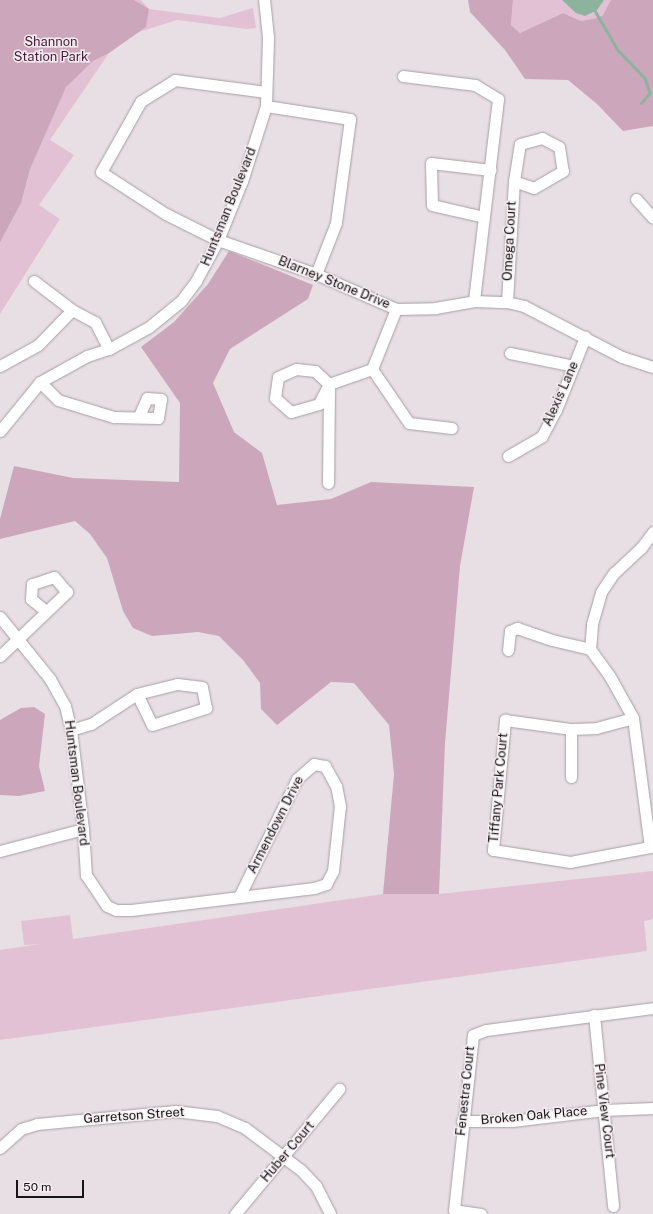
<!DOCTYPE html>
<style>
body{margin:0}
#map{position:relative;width:653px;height:1214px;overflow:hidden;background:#e8dfe4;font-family:"Public Sans",sans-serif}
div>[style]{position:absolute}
.green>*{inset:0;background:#e3c1d4}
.forest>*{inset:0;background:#cca7bc}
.water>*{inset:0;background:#8eb39c}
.stream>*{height:2.5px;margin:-1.25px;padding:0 1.25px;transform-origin:1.25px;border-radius:1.25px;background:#8eb39c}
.roads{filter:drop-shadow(0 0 1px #a69ea2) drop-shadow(0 0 1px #a69ea2)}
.minor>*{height:11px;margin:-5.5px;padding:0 5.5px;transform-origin:5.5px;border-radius:5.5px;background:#fff}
span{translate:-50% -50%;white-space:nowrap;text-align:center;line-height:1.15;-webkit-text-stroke:3px #f6edf1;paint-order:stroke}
.park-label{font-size:13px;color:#491b39}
.street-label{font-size:13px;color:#181516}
.scale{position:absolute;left:16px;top:1180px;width:68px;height:18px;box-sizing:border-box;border:2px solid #181516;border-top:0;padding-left:5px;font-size:12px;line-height:14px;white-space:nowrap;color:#181516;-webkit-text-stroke:3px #f6edf1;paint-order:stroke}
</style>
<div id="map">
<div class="green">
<div style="clip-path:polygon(0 0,141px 0,149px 9px,220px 18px,253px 8px,256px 28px,247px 29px,177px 20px,136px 33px,109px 53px,50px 140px,74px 155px,39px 205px,60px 219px,0 314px)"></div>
<div style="clip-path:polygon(513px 0,611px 0,611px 2px,603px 15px,597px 18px,581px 21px,563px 13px,520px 33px,511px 25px)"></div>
<div style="clip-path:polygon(653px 871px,653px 919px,644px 921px,647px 951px,0 1040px,0 950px,41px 944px,24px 945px,21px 921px,70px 915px,73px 939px,383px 894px,439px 894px)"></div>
</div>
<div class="forest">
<div style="clip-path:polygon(0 0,134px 0,149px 9px,146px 27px,109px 53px,93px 61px,66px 87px,30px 169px,21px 203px,0 242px)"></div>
<div style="clip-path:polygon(468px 0,513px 0,511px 25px,520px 33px,563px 13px,581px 21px,597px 18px,603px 15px,611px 0,653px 0,653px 126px,623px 131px,597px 104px,568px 80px,525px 79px,505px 50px,470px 12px)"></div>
<div style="clip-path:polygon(229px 251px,313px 285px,308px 299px,230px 349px,213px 383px,234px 432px,262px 453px,277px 505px,331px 499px,371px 482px,474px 487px,460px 566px,445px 743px,439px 894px,383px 894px,394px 774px,389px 725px,354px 683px,331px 682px,277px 725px,261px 709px,260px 683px,243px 660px,219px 636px,198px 632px,152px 636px,133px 628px,123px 611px,107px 558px,90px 534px,75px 521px,0 539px,0 519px,14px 466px,73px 478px,179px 482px,180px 403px,141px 347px,174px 322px,208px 284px)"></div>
<div style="clip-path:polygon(34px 707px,45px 714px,39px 766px,45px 791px,19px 796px,0 795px,0 720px,21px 708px)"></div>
</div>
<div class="water">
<div style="clip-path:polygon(562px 0,604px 0,597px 10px,585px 16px,576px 13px)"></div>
</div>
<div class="stream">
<div style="left:594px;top:9px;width:48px;rotate:59.7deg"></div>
<div style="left:618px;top:50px;width:39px;rotate:46deg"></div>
<div style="left:645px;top:78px;width:16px;rotate:72deg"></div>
<div style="left:650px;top:93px;width:13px;rotate:129deg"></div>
</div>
<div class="roads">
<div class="minor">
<div style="left:403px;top:76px;width:73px;rotate:7.1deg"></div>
<div style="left:475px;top:85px;width:27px;rotate:31deg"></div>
<div style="left:498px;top:99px;width:203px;rotate:96.8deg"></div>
<div style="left:266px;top:92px;width:92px;rotate:-172.5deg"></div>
<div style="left:175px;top:80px;width:40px;rotate:148deg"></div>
<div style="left:141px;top:101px;width:81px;rotate:119.4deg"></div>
<div style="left:101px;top:172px;width:77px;rotate:32.9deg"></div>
<div style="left:166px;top:214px;width:58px;rotate:26.6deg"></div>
<div style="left:218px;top:240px;width:104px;rotate:19.1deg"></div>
<div style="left:316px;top:274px;width:87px;rotate:23.6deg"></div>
<div style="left:396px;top:309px;width:39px;rotate:-1deg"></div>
<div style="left:435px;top:308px;width:40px;rotate:-10deg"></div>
<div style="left:474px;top:301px;width:33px;rotate:2deg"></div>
<div style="left:507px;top:302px;width:17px;rotate:13deg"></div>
<div style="left:524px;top:306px;width:110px;rotate:27.5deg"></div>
<div style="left:622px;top:357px;width:33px;rotate:18deg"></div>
<div style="left:266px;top:106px;width:85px;rotate:8.8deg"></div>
<div style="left:350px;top:119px;width:105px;rotate:97.7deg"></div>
<div style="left:336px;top:223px;width:55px;rotate:111.4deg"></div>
<div style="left:636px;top:199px;width:25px;rotate:48deg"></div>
<div style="left:484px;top:217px;width:53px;rotate:-167deg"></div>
<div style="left:432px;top:205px;width:42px;rotate:-91.4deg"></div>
<div style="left:431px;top:163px;width:60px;rotate:6.7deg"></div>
<div style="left:507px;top:302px;width:121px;rotate:-86.7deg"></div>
<div style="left:514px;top:181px;width:37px;rotate:-81deg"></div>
<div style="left:520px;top:144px;width:23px;rotate:-15deg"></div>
<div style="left:542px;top:138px;width:19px;rotate:28deg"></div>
<div style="left:559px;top:147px;width:24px;rotate:81deg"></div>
<div style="left:563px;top:171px;width:34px;rotate:150deg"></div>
<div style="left:534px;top:188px;width:21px;rotate:-161deg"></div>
<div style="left:72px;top:310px;width:26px;rotate:28deg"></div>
<div style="left:95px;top:322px;width:30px;rotate:63deg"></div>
<div style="left:510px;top:353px;width:65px;rotate:11.5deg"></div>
<div style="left:0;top:366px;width:43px;rotate:-28.9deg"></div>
<div style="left:38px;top:345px;width:49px;rotate:-45.8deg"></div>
<div style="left:72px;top:310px;width:48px;rotate:-142.7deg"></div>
<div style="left:296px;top:369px;width:19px;rotate:6deg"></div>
<div style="left:315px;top:371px;width:19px;rotate:43deg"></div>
<div style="left:329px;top:384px;width:22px;rotate:117deg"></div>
<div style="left:319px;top:404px;width:29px;rotate:164deg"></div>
<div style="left:291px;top:412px;width:21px;rotate:-139deg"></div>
<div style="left:275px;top:398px;width:21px;rotate:-82deg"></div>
<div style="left:278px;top:377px;width:20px;rotate:-24deg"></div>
<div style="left:372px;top:369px;width:65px;rotate:-68.2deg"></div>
<div style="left:40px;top:382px;width:25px;rotate:45deg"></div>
<div style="left:58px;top:400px;width:59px;rotate:16.9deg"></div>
<div style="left:114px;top:417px;width:44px;rotate:1.3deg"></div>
<div style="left:158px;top:418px;width:19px;rotate:-81deg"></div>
<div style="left:161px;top:399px;width:14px;rotate:-176deg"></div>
<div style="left:147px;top:398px;width:20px;rotate:114deg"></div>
<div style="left:0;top:431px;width:63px;rotate:-50.8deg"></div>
<div style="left:40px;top:382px;width:54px;rotate:-29deg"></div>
<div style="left:87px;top:356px;width:23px;rotate:-18deg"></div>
<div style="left:109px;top:349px;width:46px;rotate:-28.8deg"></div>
<div style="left:149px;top:327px;width:41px;rotate:-39.1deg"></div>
<div style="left:181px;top:301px;width:25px;rotate:-53deg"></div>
<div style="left:196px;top:281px;width:47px;rotate:-61.8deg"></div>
<div style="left:218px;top:240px;width:64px;rotate:-67.9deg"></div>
<div style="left:242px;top:181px;width:79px;rotate:-72.3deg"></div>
<div style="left:266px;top:106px;width:69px;rotate:-88.3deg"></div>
<div style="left:268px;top:37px;width:37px;rotate:-96deg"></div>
<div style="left:508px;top:456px;width:39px;rotate:-30deg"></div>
<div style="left:542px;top:436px;width:30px;rotate:-62deg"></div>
<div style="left:556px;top:410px;width:79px;rotate:-68.3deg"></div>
<div style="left:328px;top:483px;width:99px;rotate:-89.4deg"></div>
<div style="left:329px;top:384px;width:46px;rotate:-19.2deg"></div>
<div style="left:372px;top:369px;width:65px;rotate:55.6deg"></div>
<div style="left:409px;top:423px;width:43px;rotate:6.6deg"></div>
<div style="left:0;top:617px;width:80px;rotate:51.1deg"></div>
<div style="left:50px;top:679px;width:31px;rotate:61deg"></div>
<div style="left:65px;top:706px;width:25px;rotate:76deg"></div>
<div style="left:71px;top:730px;width:100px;rotate:83.1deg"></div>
<div style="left:83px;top:829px;width:46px;rotate:86.3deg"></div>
<div style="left:86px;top:875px;width:37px;rotate:56deg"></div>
<div style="left:107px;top:906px;width:10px;rotate:24deg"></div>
<div style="left:116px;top:910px;width:15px"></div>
<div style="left:131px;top:910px;width:51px;rotate:-6.7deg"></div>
<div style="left:182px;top:904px;width:133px;rotate:-6.9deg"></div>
<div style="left:314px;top:888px;width:13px;rotate:-18deg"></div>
<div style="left:326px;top:884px;width:15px;rotate:-62deg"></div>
<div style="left:333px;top:871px;width:65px;rotate:-83.9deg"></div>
<div style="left:340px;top:806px;width:20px;rotate:-101deg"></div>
<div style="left:336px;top:786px;width:23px;rotate:-119deg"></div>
<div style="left:325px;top:766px;width:11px;rotate:-170deg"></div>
<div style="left:314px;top:764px;width:23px;rotate:139deg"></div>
<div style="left:297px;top:779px;width:131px;rotate:116.2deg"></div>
<div style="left:590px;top:649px;width:32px;rotate:54deg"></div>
<div style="left:609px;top:675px;width:49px;rotate:60.8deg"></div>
<div style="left:633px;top:718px;width:130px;rotate:82.5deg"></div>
<div style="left:650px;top:847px;width:81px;rotate:169.4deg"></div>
<div style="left:570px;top:862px;width:78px;rotate:-171.1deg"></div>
<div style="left:493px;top:850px;width:131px;rotate:-84.7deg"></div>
<div style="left:505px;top:720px;width:67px;rotate:7.8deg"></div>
<div style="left:571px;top:729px;width:25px;rotate:-2deg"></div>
<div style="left:596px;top:728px;width:38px;rotate:-15deg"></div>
<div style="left:590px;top:649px;width:25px;rotate:-85deg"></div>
<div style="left:592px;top:624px;width:33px;rotate:-74deg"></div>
<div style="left:601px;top:592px;width:23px;rotate:-56deg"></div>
<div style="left:614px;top:573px;width:37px;rotate:-43deg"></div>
<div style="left:641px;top:548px;width:20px;rotate:-53deg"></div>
<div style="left:508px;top:650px;width:19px;rotate:-84deg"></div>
<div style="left:510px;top:631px;width:8px;rotate:-23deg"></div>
<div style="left:517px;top:628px;width:37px;rotate:19deg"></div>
<div style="left:552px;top:640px;width:39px;rotate:13deg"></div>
<div style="left:0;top:656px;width:93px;rotate:-43.7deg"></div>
<div style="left:67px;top:592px;width:20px;rotate:-131deg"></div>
<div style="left:54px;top:577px;width:23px;rotate:162deg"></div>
<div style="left:32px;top:584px;width:15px;rotate:94deg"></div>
<div style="left:31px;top:599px;width:19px;rotate:39deg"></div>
<div style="left:71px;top:730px;width:21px;rotate:-17deg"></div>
<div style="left:91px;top:724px;width:55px;rotate:-33.1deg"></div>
<div style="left:137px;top:694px;width:34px;rotate:64deg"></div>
<div style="left:152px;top:725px;width:57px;rotate:-17.5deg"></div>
<div style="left:206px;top:708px;width:21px;rotate:-101deg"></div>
<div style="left:202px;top:687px;width:25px;rotate:-173deg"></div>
<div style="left:177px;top:684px;width:41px;rotate:166deg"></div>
<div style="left:571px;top:777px;width:48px;rotate:-90deg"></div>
<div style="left:0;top:851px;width:86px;rotate:-14.8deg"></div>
<div style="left:594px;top:1015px;width:192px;rotate:84.3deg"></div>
<div style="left:462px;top:1121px;width:50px"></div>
<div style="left:512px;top:1121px;width:93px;rotate:-6.8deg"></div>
<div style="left:604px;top:1110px;width:49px;rotate:-2.3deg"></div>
<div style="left:0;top:1148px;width:28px;rotate:-42deg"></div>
<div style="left:21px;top:1129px;width:17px;rotate:-17deg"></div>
<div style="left:37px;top:1124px;width:139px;rotate:-5.4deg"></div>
<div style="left:175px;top:1111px;width:42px;rotate:6.8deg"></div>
<div style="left:217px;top:1116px;width:30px;rotate:23deg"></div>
<div style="left:245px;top:1128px;width:70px;rotate:36.9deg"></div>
<div style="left:301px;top:1170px;width:22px;rotate:47deg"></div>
<div style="left:316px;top:1186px;width:31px;rotate:63deg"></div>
<div style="left:235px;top:1214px;width:163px;rotate:-50.2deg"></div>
<div style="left:481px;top:1214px;width:27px;rotate:-172deg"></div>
<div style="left:454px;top:1210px;width:176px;rotate:-83.8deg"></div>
<div style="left:473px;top:1035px;width:14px;rotate:-21deg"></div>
<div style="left:486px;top:1030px;width:168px;rotate:-7.5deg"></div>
</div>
</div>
<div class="park-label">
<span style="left:51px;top:50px">Shannon<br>Station Park</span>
</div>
<div class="street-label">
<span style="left:229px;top:207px;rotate:-68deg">Huntsman Boulevard</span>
<span style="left:510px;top:241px;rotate:-87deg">Omega Court</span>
<span style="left:334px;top:283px;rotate:22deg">Blarney Stone Drive</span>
<span style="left:561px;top:394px;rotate:-66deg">Alexis Lane</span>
<span style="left:76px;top:783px;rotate:83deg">Huntsman Boulevard</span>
<span style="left:499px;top:788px;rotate:-85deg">Tiffany Park Court</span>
<span style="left:276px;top:825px;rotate:-63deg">Armendown Drive</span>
<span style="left:466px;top:1091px;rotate:-84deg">Fenestra Court</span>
<span style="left:604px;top:1111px;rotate:83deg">Pine View Court</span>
<span style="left:134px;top:1116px;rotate:-4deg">Garretson Street</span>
<span style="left:534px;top:1116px;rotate:-5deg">Broken Oak Place</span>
<span style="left:288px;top:1152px;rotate:-50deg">Huber Court</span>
</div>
<div class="scale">50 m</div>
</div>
